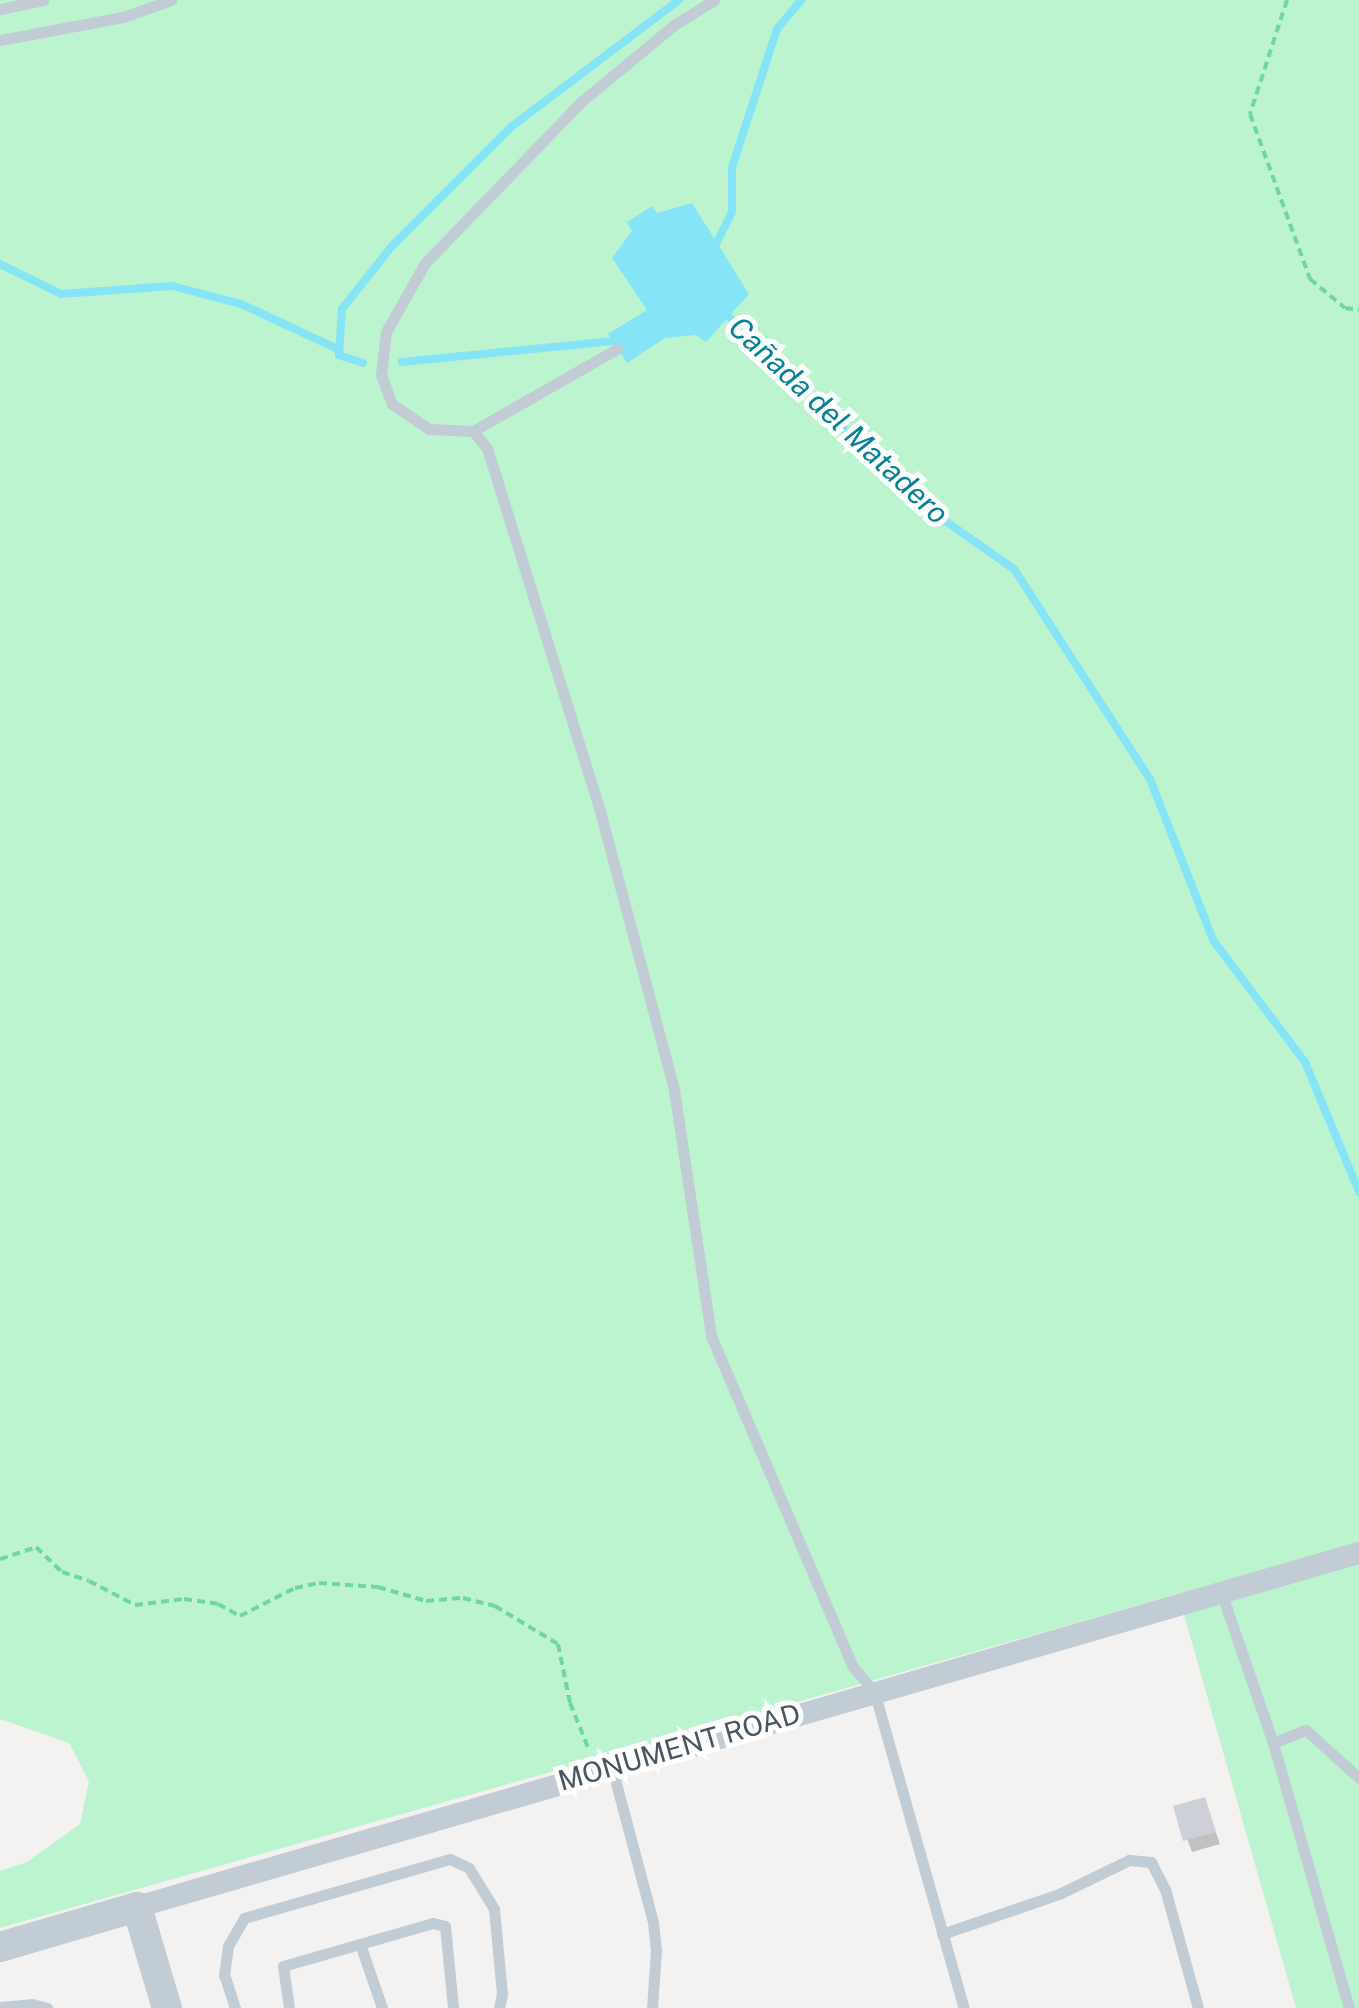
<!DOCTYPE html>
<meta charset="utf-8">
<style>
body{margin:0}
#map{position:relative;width:1359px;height:2008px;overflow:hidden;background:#f4f1f1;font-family:"Public Sans",sans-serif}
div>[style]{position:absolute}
.green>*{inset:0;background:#bcf4cf}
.water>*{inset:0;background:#85e4f6}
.shadow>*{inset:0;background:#0003}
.stream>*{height:8px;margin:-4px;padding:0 4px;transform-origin:4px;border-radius:4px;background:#85e4f6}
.building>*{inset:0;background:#cdd0d6}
.path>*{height:4px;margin-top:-2px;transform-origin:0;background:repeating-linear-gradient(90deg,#70d79f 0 8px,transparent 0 13px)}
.service>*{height:11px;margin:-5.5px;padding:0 5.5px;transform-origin:5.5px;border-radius:5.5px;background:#c1ccd4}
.minor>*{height:22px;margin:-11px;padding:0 11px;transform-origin:11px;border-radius:11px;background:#c1ccd4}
.tertiary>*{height:30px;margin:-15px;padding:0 15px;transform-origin:15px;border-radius:15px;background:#c1ccd4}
span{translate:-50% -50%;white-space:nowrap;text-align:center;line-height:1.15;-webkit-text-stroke:10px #fff;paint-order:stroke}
.street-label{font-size:28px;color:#475661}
.water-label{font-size:30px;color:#038199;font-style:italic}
</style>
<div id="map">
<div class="green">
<div style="clip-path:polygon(0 0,1359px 0,1359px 2008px,1296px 2008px,1178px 1594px,0 1928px,0 1871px,27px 1862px,80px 1824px,89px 1781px,69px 1743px,0 1719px)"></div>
</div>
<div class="water">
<div style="clip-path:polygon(692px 203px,749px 294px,706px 342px,696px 335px,665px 338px,627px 363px,608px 334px,647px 310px,612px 258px,632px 231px,627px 222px,652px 206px,657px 213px)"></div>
</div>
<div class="shadow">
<div style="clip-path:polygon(1204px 1800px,1220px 1844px,1192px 1852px,1176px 1808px)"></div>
</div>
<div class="stream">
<div style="left:713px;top:250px;width:42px;rotate:-63.4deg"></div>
<div style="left:732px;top:212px;width:45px;rotate:-90deg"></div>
<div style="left:732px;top:167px;width:145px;rotate:-71.9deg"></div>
<div style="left:777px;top:29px;width:38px;rotate:-50deg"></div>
<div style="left:0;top:264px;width:68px;rotate:26.2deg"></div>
<div style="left:61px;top:294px;width:111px;rotate:-4.1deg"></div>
<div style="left:172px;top:286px;width:71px;rotate:14.6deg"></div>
<div style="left:241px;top:304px;width:107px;rotate:24.9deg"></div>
<div style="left:724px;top:312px;width:275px;rotate:44.3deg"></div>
<div style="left:921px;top:504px;width:113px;rotate:35deg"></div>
<div style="left:1014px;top:569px;width:250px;rotate:57.1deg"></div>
<div style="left:1150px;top:779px;width:173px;rotate:68.6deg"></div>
<div style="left:1213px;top:940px;width:153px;rotate:53deg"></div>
<div style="left:1305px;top:1062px;width:141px;rotate:67.4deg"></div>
<div style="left:402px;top:362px;width:220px;rotate:-5.7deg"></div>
<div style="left:363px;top:363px;width:25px;rotate:-162deg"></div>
<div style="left:339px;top:355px;width:46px;rotate:-86.3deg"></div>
<div style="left:342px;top:309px;width:80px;rotate:-51.6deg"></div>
<div style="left:392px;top:246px;width:168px;rotate:-45deg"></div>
<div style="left:511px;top:127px;width:211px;rotate:-37.1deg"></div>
</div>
<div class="building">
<div style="clip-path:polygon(1205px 1797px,1216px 1832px,1183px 1841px,1173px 1806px)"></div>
</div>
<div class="path">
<div style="left:1287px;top:0;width:120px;rotate:108deg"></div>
<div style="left:1250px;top:114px;width:176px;rotate:70deg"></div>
<div style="left:1310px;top:279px;width:45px;rotate:39.6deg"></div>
<div style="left:1345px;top:308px;width:14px;rotate:8deg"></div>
<div style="left:0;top:1559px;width:38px;rotate:-18deg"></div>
<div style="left:36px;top:1547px;width:36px;rotate:44deg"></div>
<div style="left:62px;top:1572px;width:28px;rotate:18deg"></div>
<div style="left:89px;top:1581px;width:52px;rotate:27.6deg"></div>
<div style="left:135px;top:1605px;width:49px;rotate:-7deg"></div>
<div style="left:184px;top:1599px;width:34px;rotate:8deg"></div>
<div style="left:218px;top:1604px;width:25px;rotate:29deg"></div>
<div style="left:240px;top:1616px;width:62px;rotate:-27deg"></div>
<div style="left:295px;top:1588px;width:25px;rotate:-12deg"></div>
<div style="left:319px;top:1583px;width:59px;rotate:3.9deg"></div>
<div style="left:378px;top:1587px;width:50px;rotate:16.3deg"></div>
<div style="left:426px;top:1601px;width:37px;rotate:-5deg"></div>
<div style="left:463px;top:1598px;width:33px;rotate:14deg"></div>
<div style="left:495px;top:1606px;width:74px;rotate:31.1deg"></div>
<div style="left:558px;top:1644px;width:60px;rotate:78.5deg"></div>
<div style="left:570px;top:1703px;width:51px;rotate:68deg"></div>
</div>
<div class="service">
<div style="left:714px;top:0;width:47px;rotate:148deg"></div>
<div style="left:674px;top:25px;width:121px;rotate:140.4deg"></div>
<div style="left:581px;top:102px;width:224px;rotate:134.1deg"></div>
<div style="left:425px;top:263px;width:79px;rotate:119.5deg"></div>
<div style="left:386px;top:332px;width:42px;rotate:96.8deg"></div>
<div style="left:381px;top:374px;width:32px;rotate:70deg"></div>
<div style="left:392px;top:404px;width:45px;rotate:34deg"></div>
<div style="left:429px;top:429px;width:44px;rotate:2.6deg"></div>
<div style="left:473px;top:431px;width:22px;rotate:51deg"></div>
<div style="left:487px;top:448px;width:384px;rotate:72.7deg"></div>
<div style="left:601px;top:815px;width:285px;rotate:75.1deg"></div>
<div style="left:674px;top:1090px;width:249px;rotate:81.4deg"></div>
<div style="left:711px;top:1336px;width:360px;rotate:66.8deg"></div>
<div style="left:853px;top:1667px;width:32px;rotate:49deg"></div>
<div style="left:874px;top:1691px;width:330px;rotate:74.2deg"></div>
<div style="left:0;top:9px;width:44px;rotate:-11.8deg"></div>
<div style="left:0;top:40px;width:125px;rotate:-10.6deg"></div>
<div style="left:123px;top:17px;width:51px;rotate:-19.5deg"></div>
<div style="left:473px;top:431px;width:166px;rotate:-29.7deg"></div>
<div style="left:1221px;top:1592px;width:160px;rotate:71deg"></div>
<div style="left:1273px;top:1743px;width:276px;rotate:74deg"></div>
<div style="left:1273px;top:1743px;width:35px;rotate:-22deg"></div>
<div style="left:1306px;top:1730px;width:72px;rotate:42.2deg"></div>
<div style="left:612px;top:1768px;width:159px;rotate:75.1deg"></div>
<div style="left:653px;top:1922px;width:28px;rotate:84deg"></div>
<div style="left:656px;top:1950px;width:58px;rotate:93.9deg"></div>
<div style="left:942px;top:1934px;width:124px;rotate:-18.9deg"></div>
<div style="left:1059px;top:1894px;width:78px;rotate:-25.9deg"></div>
<div style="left:1129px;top:1860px;width:22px;rotate:5deg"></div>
<div style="left:1151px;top:1862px;width:30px;rotate:63deg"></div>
<div style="left:1165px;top:1889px;width:123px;rotate:74.5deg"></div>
<div style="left:360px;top:1944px;width:68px;rotate:71deg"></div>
<div style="left:0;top:2007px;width:32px;rotate:-5deg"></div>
<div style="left:32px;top:2004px;width:16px;rotate:15deg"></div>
<div style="left:235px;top:2008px;width:35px;rotate:-108deg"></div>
<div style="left:224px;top:1975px;width:29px;rotate:-82deg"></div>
<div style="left:228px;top:1946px;width:32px;rotate:-60deg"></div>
<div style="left:244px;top:1918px;width:214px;rotate:-16deg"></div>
<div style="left:450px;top:1859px;width:21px;rotate:25deg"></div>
<div style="left:469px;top:1868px;width:48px;rotate:58.6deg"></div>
<div style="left:494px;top:1909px;width:85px;rotate:84.6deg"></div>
<div style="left:502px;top:1994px;width:14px;rotate:102deg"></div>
<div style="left:289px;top:2008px;width:42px;rotate:-98.1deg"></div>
<div style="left:283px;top:1966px;width:156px;rotate:-16deg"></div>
<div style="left:433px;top:1923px;width:12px;rotate:14deg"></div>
<div style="left:445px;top:1926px;width:82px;rotate:84.4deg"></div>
</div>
<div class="minor">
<div style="left:137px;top:1907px;width:1272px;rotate:-16.16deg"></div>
</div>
<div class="tertiary">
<div style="left:0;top:1947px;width:143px;rotate:-16.3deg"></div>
<div style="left:137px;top:1907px;width:105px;rotate:73.5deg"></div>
</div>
<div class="street-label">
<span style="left:679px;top:1747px;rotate:-16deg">MONUMENT ROAD</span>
</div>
<div class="water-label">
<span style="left:839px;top:420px;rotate:43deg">Cañada del Matadero</span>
</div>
</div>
